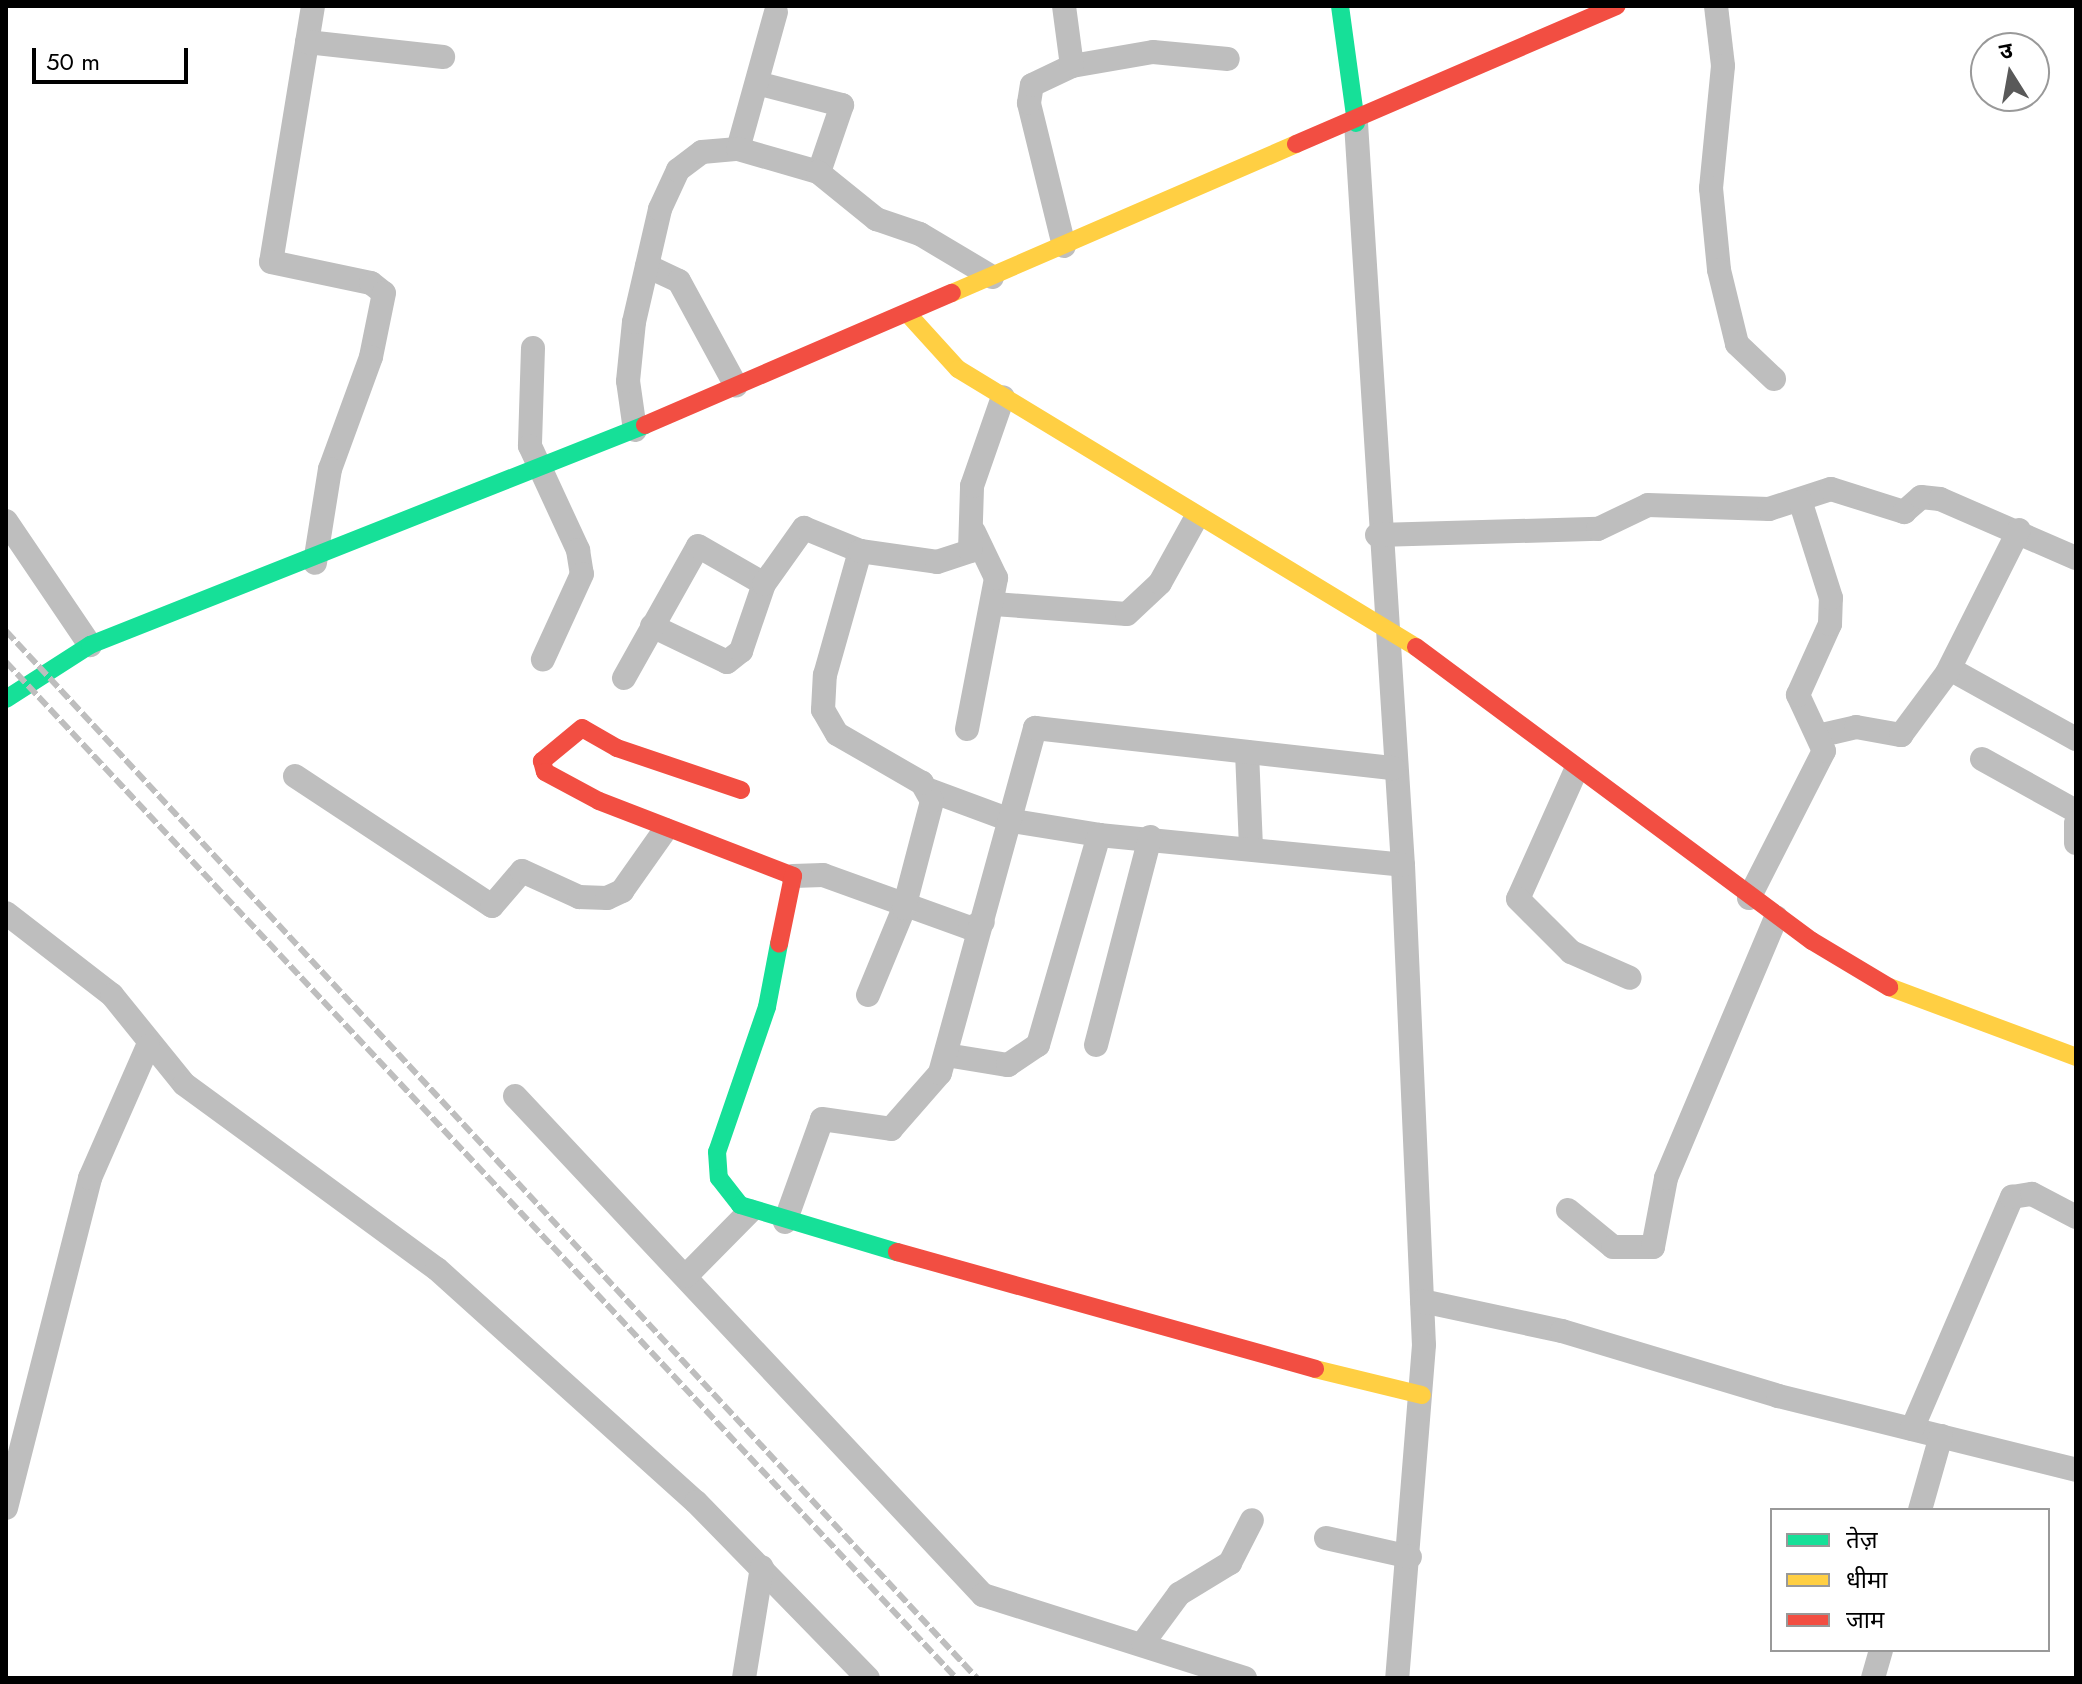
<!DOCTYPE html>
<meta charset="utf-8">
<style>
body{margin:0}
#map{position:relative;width:2082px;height:1684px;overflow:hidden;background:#fff;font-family:Jost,"Noto Sans Devanagari",sans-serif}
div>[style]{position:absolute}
.street>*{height:24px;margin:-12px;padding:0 12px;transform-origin:12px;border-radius:12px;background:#bebebe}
.fast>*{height:18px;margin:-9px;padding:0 9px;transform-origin:9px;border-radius:9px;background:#16e098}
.slow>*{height:18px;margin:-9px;padding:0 9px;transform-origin:9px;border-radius:9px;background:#ffcf43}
.jam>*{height:18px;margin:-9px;padding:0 9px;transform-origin:9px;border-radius:9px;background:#f24e42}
.rail>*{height:6px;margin-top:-3px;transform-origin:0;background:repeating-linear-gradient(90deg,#bebebe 0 12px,transparent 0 16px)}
span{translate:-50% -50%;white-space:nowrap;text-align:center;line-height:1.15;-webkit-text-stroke:6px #fff;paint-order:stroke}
.frame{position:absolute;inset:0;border:8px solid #000;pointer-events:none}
.legend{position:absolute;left:1770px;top:1508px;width:280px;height:144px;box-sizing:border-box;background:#fff;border:2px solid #999;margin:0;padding:10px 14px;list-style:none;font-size:24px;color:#000}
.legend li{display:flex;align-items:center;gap:16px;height:40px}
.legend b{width:40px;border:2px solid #999}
.north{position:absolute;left:1970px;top:32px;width:80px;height:80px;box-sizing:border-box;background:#fff;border:2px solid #999;border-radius:50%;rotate:349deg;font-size:22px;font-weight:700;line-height:32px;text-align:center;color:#000}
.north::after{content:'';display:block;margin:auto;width:28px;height:36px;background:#595959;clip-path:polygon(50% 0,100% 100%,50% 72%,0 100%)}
.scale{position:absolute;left:32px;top:48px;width:156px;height:36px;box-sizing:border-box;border:4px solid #000;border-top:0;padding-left:10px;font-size:24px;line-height:28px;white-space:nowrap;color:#000;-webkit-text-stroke:6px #fff;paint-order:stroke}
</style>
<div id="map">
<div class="street">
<div style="left:313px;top:6px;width:259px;rotate:99.3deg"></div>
<div style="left:271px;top:262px;width:102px;rotate:11.9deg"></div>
<div style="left:371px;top:283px;width:16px;rotate:38deg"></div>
<div style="left:384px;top:293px;width:65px;rotate:101.5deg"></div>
<div style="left:371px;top:357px;width:119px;rotate:110.1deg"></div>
<div style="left:330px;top:469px;width:95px;rotate:99.1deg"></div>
<div style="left:1716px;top:6px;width:60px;rotate:83.3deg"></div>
<div style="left:1723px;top:66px;width:123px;rotate:95.6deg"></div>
<div style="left:1711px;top:188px;width:82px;rotate:84.4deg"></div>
<div style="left:1719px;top:270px;width:76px;rotate:76.3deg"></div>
<div style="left:1737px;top:344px;width:51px;rotate:43.4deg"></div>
<div style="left:307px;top:42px;width:137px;rotate:6.3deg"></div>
<div style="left:1072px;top:66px;width:82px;rotate:-9.8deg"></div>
<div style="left:1153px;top:52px;width:75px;rotate:5.3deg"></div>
<div style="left:757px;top:83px;width:88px;rotate:14.5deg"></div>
<div style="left:842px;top:105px;width:71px;rotate:108.9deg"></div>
<div style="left:1356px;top:123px;width:743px;rotate:86.38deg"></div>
<div style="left:1403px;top:865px;width:480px;rotate:87.5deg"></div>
<div style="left:1424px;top:1345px;width:334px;rotate:94.6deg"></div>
<div style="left:738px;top:149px;width:142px;rotate:-74.5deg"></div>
<div style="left:1064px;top:246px;width:147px;rotate:-103.8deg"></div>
<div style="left:1029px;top:103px;width:18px;rotate:-81deg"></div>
<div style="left:1032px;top:85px;width:44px;rotate:-25.4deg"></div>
<div style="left:1072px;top:66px;width:61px;rotate:-97.6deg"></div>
<div style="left:647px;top:266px;width:35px;rotate:25deg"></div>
<div style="left:679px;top:281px;width:119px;rotate:61.5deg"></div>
<div style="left:533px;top:348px;width:98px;rotate:91.8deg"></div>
<div style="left:530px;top:446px;width:115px;rotate:65.2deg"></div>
<div style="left:578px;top:550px;width:24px;rotate:81deg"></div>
<div style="left:582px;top:574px;width:94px;rotate:114.6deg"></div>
<div style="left:635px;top:430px;width:49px;rotate:-98.1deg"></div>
<div style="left:628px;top:381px;width:59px;rotate:-84.2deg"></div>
<div style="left:634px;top:322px;width:116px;rotate:-77deg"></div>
<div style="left:660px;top:209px;width:43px;rotate:-65.2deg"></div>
<div style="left:678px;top:170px;width:30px;rotate:-37deg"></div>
<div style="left:702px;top:152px;width:36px;rotate:-5deg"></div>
<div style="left:738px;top:149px;width:83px;rotate:16deg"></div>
<div style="left:818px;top:172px;width:75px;rotate:39deg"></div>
<div style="left:876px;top:219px;width:46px;rotate:18.8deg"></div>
<div style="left:920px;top:234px;width:84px;rotate:30.8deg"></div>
<div style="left:6px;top:521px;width:150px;rotate:55.9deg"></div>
<div style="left:1377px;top:535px;width:221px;rotate:-1.6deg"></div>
<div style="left:1598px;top:529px;width:55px;rotate:-25.6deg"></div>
<div style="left:1648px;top:505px;width:121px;rotate:1.9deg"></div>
<div style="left:1769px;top:509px;width:65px;rotate:-17.9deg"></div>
<div style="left:1831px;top:489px;width:77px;rotate:17.5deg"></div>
<div style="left:1904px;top:512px;width:23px;rotate:-41deg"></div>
<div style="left:1921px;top:497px;width:19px;rotate:6deg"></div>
<div style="left:1940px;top:499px;width:148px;rotate:23.5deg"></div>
<div style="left:994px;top:604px;width:133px;rotate:4.3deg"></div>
<div style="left:1127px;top:614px;width:45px;rotate:-43.2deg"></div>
<div style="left:1160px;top:583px;width:74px;rotate:-61deg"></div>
<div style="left:652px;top:626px;width:83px;rotate:25.6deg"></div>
<div style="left:727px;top:662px;width:18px;rotate:-38deg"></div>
<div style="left:741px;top:651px;width:71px;rotate:-71.1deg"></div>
<div style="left:1950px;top:669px;width:144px;rotate:29.1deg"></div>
<div style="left:624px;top:678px;width:151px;rotate:-60.7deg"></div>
<div style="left:698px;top:546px;width:76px;rotate:29.9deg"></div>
<div style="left:764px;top:584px;width:69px;rotate:-54.5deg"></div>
<div style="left:804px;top:528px;width:61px;rotate:22.3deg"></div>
<div style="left:967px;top:729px;width:154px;rotate:-79.1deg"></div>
<div style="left:996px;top:578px;width:51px;rotate:-115.6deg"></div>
<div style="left:1822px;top:735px;width:35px;rotate:-13deg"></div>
<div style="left:1856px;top:727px;width:46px;rotate:10.1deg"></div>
<div style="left:1901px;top:735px;width:77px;rotate:-53.4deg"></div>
<div style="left:1947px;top:673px;width:160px;rotate:-63.3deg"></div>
<div style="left:1247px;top:752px;width:96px;rotate:87.6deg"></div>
<div style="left:1982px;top:759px;width:107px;rotate:29deg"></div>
<div style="left:1576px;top:770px;width:141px;rotate:114.2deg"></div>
<div style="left:1518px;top:899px;width:75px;rotate:45deg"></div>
<div style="left:1571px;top:952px;width:64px;rotate:23.8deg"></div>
<div style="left:295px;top:776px;width:236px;rotate:33.4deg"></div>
<div style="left:492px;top:906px;width:46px;rotate:-49.4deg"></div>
<div style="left:522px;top:871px;width:63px;rotate:24.5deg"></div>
<div style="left:579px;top:897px;width:28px;rotate:2deg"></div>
<div style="left:607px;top:898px;width:17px;rotate:-25deg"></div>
<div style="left:622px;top:891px;width:75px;rotate:-54.8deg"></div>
<div style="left:929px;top:790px;width:90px;rotate:20.3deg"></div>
<div style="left:1013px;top:821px;width:87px;rotate:9.2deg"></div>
<div style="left:1099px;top:835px;width:305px;rotate:5.6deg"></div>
<div style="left:2076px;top:823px;width:20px;rotate:90deg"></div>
<div style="left:793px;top:876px;width:30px;rotate:-2deg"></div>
<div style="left:823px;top:875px;width:156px;rotate:19.8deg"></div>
<div style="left:970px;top:928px;width:14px;rotate:-25deg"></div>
<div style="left:1749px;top:898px;width:165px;rotate:-63deg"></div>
<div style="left:1824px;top:751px;width:62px;rotate:-114.9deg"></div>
<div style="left:1798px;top:695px;width:78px;rotate:-65.7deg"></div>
<div style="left:1830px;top:624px;width:26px;rotate:-88deg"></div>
<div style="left:1831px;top:598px;width:103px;rotate:-107.6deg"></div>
<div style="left:6px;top:913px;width:134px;rotate:37.7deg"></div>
<div style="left:112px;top:995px;width:114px;rotate:51deg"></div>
<div style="left:184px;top:1084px;width:313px;rotate:36.2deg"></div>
<div style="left:437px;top:1269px;width:348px;rotate:42deg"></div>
<div style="left:696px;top:1502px;width:246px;rotate:45.7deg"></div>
<div style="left:868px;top:995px;width:94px;rotate:-67.5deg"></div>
<div style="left:904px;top:908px;width:111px;rotate:-75.3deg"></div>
<div style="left:932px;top:801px;width:21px;rotate:-119deg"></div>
<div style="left:922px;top:783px;width:98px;rotate:-150deg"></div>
<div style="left:837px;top:734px;width:28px;rotate:-120deg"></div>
<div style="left:823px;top:710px;width:35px;rotate:-87deg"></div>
<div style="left:825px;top:675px;width:129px;rotate:-74.2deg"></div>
<div style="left:860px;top:551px;width:78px;rotate:8.1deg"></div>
<div style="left:937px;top:562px;width:35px;rotate:-18deg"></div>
<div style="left:970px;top:551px;width:65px;rotate:-88.2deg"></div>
<div style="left:972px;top:486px;width:94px;rotate:-70.8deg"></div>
<div style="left:1096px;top:1045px;width:215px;rotate:-75.4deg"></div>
<div style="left:946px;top:1055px;width:63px;rotate:9.2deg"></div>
<div style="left:1008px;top:1065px;width:36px;rotate:-34deg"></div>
<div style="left:1038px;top:1045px;width:219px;rotate:-73.8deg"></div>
<div style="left:515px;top:1096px;width:684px;rotate:46.84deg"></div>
<div style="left:983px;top:1595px;width:275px;rotate:17.6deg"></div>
<div style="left:1568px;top:1210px;width:58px;rotate:39.4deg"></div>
<div style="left:1613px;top:1247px;width:40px"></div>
<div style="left:1653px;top:1247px;width:70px;rotate:-79.3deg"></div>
<div style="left:1666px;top:1178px;width:283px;rotate:-67.1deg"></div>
<div style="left:785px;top:1222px;width:109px;rotate:-70.2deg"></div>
<div style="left:822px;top:1119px;width:70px;rotate:8.2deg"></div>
<div style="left:891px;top:1129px;width:74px;rotate:-48.8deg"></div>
<div style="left:940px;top:1073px;width:358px;rotate:-74.6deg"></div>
<div style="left:1035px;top:728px;width:361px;rotate:6.4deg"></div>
<div style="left:686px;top:1276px;width:91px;rotate:-45.4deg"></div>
<div style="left:1422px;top:1301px;width:143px;rotate:12.1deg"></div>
<div style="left:1562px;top:1331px;width:226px;rotate:16.7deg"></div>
<div style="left:1778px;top:1396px;width:307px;rotate:13.9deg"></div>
<div style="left:1912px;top:1429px;width:253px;rotate:-66.7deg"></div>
<div style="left:2012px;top:1197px;width:20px;rotate:-9deg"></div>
<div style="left:2032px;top:1194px;width:50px;rotate:27.6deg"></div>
<div style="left:6px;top:1508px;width:341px;rotate:-75.7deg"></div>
<div style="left:90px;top:1178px;width:144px;rotate:-66.3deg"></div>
<div style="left:1920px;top:1510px;width:77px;rotate:-74.2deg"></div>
<div style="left:1326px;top:1538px;width:86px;rotate:12.7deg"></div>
<div style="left:1143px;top:1643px;width:61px;rotate:-53.7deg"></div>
<div style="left:1179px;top:1594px;width:60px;rotate:-31.3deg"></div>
<div style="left:1230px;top:1563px;width:48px;rotate:-62.9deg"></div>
<div style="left:744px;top:1678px;width:112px;rotate:-80.8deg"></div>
<div style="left:1873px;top:1678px;width:29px;rotate:-74deg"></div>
</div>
<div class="fast">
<div style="left:1340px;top:6px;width:118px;rotate:82.2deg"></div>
<div style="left:6px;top:699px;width:100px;rotate:-32.7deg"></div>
<div style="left:90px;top:645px;width:597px;rotate:-21.62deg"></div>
<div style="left:779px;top:944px;width:64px;rotate:100.8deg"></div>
<div style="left:767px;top:1007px;width:153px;rotate:109deg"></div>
<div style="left:717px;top:1152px;width:26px;rotate:86deg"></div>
<div style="left:719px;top:1178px;width:34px;rotate:52deg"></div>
<div style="left:740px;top:1205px;width:164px;rotate:16.7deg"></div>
</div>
<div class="slow">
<div style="left:952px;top:293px;width:375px;rotate:-23.4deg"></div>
<div style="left:907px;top:313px;width:76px;rotate:47.7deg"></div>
<div style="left:958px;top:369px;width:536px;rotate:31.26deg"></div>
<div style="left:1889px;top:987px;width:200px;rotate:20.5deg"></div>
<div style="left:1315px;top:1369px;width:110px;rotate:13.7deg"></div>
</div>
<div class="jam">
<div style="left:1296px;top:144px;width:349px;rotate:-23.3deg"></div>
<div style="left:645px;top:425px;width:334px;rotate:-23.3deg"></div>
<div style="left:1416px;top:647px;width:493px;rotate:36.6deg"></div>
<div style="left:1812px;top:941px;width:90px;rotate:30.9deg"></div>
<div style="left:741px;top:790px;width:131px;rotate:-161.3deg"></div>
<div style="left:617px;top:748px;width:40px;rotate:-150.3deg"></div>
<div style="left:582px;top:728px;width:52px;rotate:140.5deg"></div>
<div style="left:542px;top:761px;width:11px;rotate:75deg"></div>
<div style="left:545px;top:772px;width:61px;rotate:28.2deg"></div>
<div style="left:599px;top:801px;width:208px;rotate:21.1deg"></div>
<div style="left:793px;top:876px;width:69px;rotate:101.6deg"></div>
<div style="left:897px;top:1252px;width:434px;rotate:15.6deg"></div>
</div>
<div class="rail">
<div style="left:6px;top:631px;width:1428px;rotate:47.16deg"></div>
<div style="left:6px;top:662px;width:1391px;rotate:46.92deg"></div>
</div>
<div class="frame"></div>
<ul class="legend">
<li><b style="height:10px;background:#16e098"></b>तेज़</li>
<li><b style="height:10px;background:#ffcf43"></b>धीमा</li>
<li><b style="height:10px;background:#f24e42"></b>जाम</li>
</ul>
<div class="north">उ</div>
<div class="scale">50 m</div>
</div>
